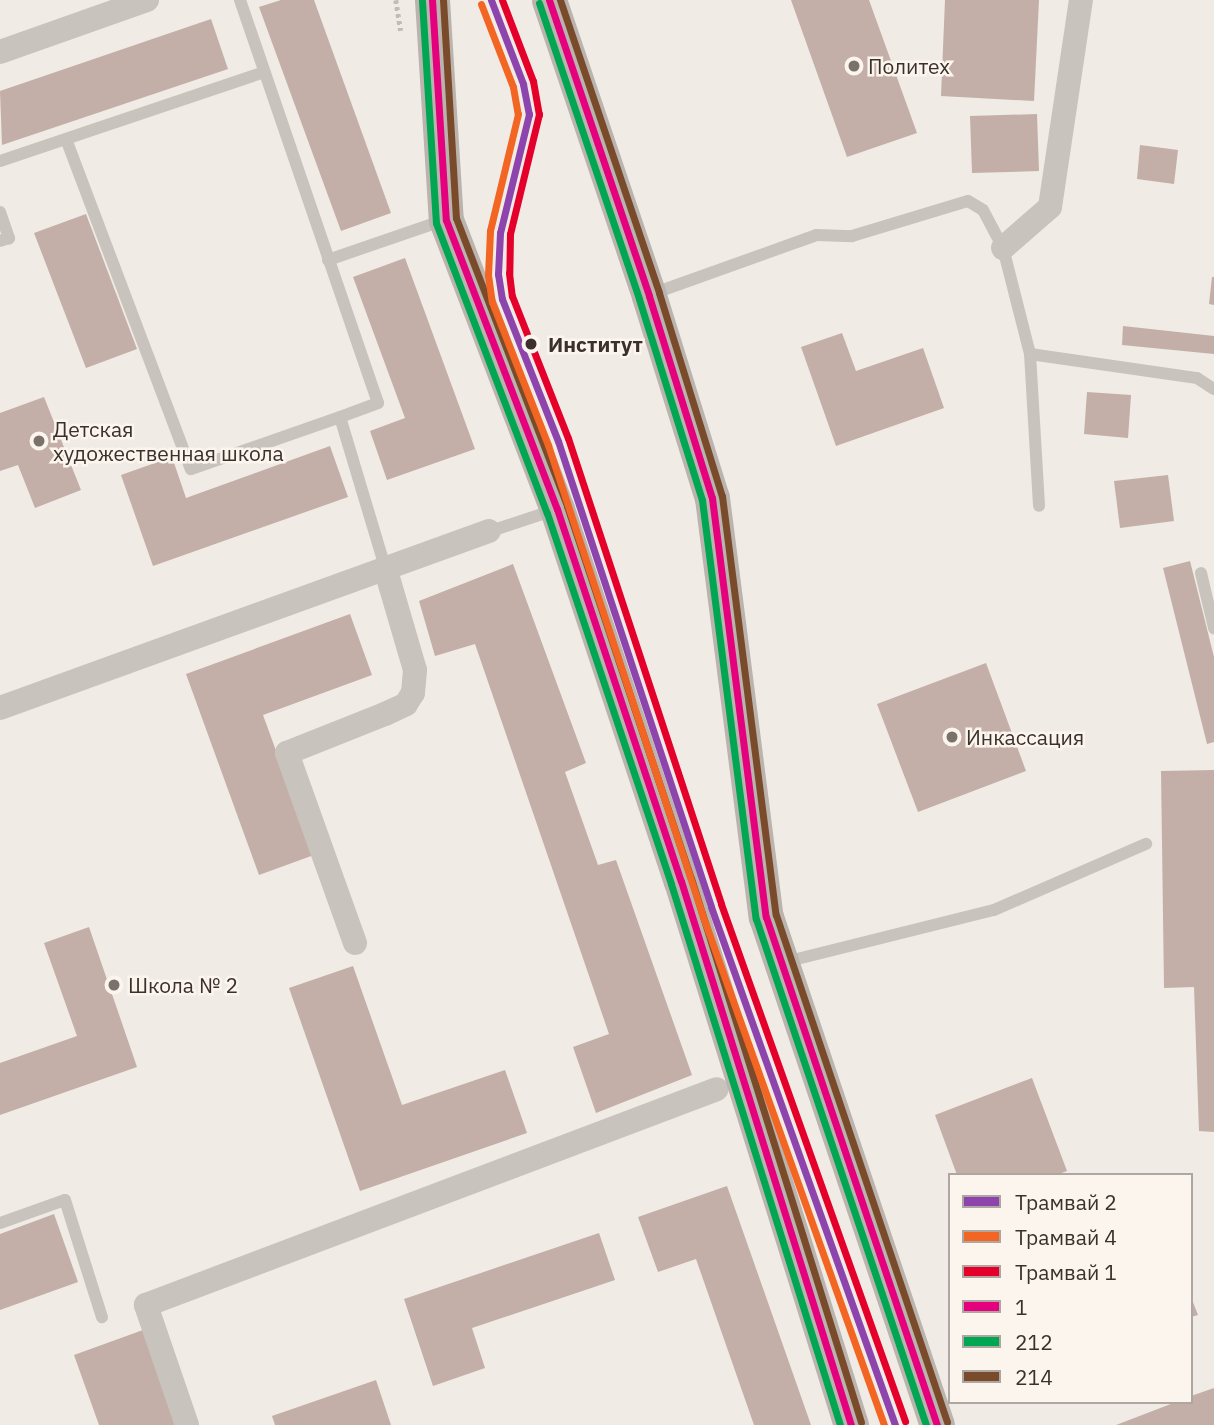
<!DOCTYPE html>
<meta charset="utf-8">
<style>
body{margin:0}
#map{position:relative;width:1214px;height:1425px;overflow:hidden;background:#f0ebe5;font-family:"IBM Plex Sans",sans-serif}
div>[style]{position:absolute}
.building>*{inset:0;background:#c3afa7}
.path>*{height:4.5px;margin-top:-2.25px;transform-origin:0;background:repeating-linear-gradient(90deg,#c2bbb6 0 3.5px,transparent 0 7px)}
.service>*{height:12px;margin:-6px;padding:0 6px;transform-origin:6px;border-radius:6px;background:#c9c3be}
.minor>*{height:24px;margin:-12px;padding:0 12px;transform-origin:12px;border-radius:12px;background:#c9c3be}
.secondary>*{height:35px;margin:-17.5px;padding:0 17.5px;transform-origin:17.5px;border-radius:17.5px;background:#bab3ae}
.bus-1>*{height:7px;margin:-3.5px;padding:0 3.5px;transform-origin:3.5px;border-radius:3.5px;background:#e5007d}
.bus-2>*{height:7px;margin:-3.5px;padding:0 3.5px;transform-origin:3.5px;border-radius:3.5px;background:#00a651}
.bus-3>*{height:7px;margin:-3.5px;padding:0 3.5px;transform-origin:3.5px;border-radius:3.5px;background:#7a4b2a}
.tram-1>*{height:7px;margin:-3.5px;padding:0 3.5px;transform-origin:3.5px;border-radius:3.5px;background:#8e44ad}
.tram-2>*{height:7px;margin:-3.5px;padding:0 3.5px;transform-origin:3.5px;border-radius:3.5px;background:#f26522}
.tram-3>*{height:7px;margin:-3.5px;padding:0 3.5px;transform-origin:3.5px;border-radius:3.5px;background:#e4002b}
.dots>*{width:19px;height:19px;translate:-50% -50%;box-sizing:border-box;border:4px solid #fbf5ee;border-radius:50%}
span{translate:-50% -50%;white-space:nowrap;text-align:center;line-height:1.15;-webkit-text-stroke:5px #fbf5ee;paint-order:stroke}
.poi-label{font-size:21px;color:#3b302b}
.left{translate:0 -50%;text-align:left}
.stop-label{font-size:21px;color:#3b302b;font-weight:700}
.legend{position:absolute;left:948px;top:1173px;width:245px;height:231px;box-sizing:border-box;background:#fbf5ee;border:2px solid #aea6a0;margin:0;padding:9px 12px;list-style:none;font-size:21px;color:#3b302b}
.legend li{display:flex;align-items:center;gap:14px;height:35px}
.legend b{width:35px;border:2px solid #aea6a0}
</style>
<div id="map">
<div class="building">
<div style="clip-path:polygon(281px 0,314px 0,391px 213px,341px 231px,259px 7px)"></div>
<div style="clip-path:polygon(791px 0,869px 0,917px 133px,847px 157px)"></div>
<div style="clip-path:polygon(945px 0,1039px 0,1034px 101px,941px 96px)"></div>
<div style="clip-path:polygon(211px 19px,228px 69px,2px 145px,0 91px)"></div>
<div style="clip-path:polygon(1037px 114px,1039px 171px,972px 173px,970px 116px)"></div>
<div style="clip-path:polygon(1140px 145px,1178px 150px,1174px 184px,1137px 179px)"></div>
<div style="clip-path:polygon(86px 214px,137px 349px,86px 368px,34px 233px)"></div>
<div style="clip-path:polygon(405px 258px,475px 449px,387px 480px,370px 431px,405px 418px,353px 277px)"></div>
<div style="clip-path:polygon(1212px 277px,1214px 277px,1214px 305px,1209px 304px)"></div>
<div style="clip-path:polygon(1123px 326px,1214px 336px,1214px 354px,1122px 345px)"></div>
<div style="clip-path:polygon(842px 333px,856px 371px,923px 348px,944px 408px,836px 446px,801px 347px)"></div>
<div style="clip-path:polygon(1087px 392px,1131px 395px,1128px 438px,1084px 434px)"></div>
<div style="clip-path:polygon(44px 397px,81px 490px,35px 508px,18px 465px,0 471px,0 413px)"></div>
<div style="clip-path:polygon(330px 446px,348px 497px,153px 566px,121px 475px,172px 457px,186px 498px)"></div>
<div style="clip-path:polygon(1168px 475px,1174px 521px,1120px 528px,1114px 481px)"></div>
<div style="clip-path:polygon(1190px 561px,1214px 657px,1214px 742px,1207px 744px,1163px 568px)"></div>
<div style="clip-path:polygon(513px 564px,586px 763px,565px 772px,598px 865px,616px 860px,692px 1075px,596px 1113px,573px 1047px,609px 1034px,475px 644px,435px 656px,419px 601px)"></div>
<div style="clip-path:polygon(350px 614px,372px 675px,263px 715px,314px 855px,259px 875px,186px 674px)"></div>
<div style="clip-path:polygon(986px 663px,1026px 771px,918px 812px,877px 704px)"></div>
<div style="clip-path:polygon(1214px 770px,1214px 1132px,1199px 1131px,1194px 987px,1164px 988px,1161px 771px)"></div>
<div style="clip-path:polygon(89px 927px,137px 1067px,0 1115px,0 1063px,77px 1036px,44px 943px)"></div>
<div style="clip-path:polygon(353px 966px,402px 1105px,505px 1070px,527px 1133px,360px 1191px,289px 988px)"></div>
<div style="clip-path:polygon(1032px 1078px,1067px 1171px,1056px 1175px,957px 1175px,935px 1115px)"></div>
<div style="clip-path:polygon(727px 1186px,811px 1425px,754px 1425px,696px 1259px,658px 1272px,638px 1217px)"></div>
<div style="clip-path:polygon(54px 1214px,78px 1282px,0 1310px,0 1234px)"></div>
<div style="clip-path:polygon(599px 1233px,615px 1280px,472px 1328px,485px 1368px,433px 1386px,404px 1299px)"></div>
<div style="clip-path:polygon(1191px 1297px,1198px 1315px,1191px 1317px)"></div>
<div style="clip-path:polygon(143px 1330px,177px 1425px,99px 1425px,74px 1355px)"></div>
<div style="clip-path:polygon(376px 1380px,391px 1425px,275px 1425px,272px 1416px)"></div>
<div style="clip-path:polygon(1214px 1388px,1214px 1425px,1116px 1425px,1176px 1402px,1191px 1402px,1191px 1396px)"></div>
</div>
<div class="path">
<div style="left:396px;top:0;width:31px;rotate:81deg"></div>
</div>
<div class="service">
<div style="left:240px;top:0;width:426px;rotate:71.1deg"></div>
<div style="left:378px;top:403px;width:40px;rotate:159.8deg"></div>
<div style="left:340px;top:417px;width:160px;rotate:73.3deg"></div>
<div style="left:66px;top:139px;width:353px;rotate:69.3deg"></div>
<div style="left:191px;top:469px;width:158px;rotate:-19.2deg"></div>
<div style="left:0;top:161px;width:279px;rotate:-18.6deg"></div>
<div style="left:0;top:212px;width:28px;rotate:71deg"></div>
<div style="left:9px;top:238px;width:9px;rotate:162deg"></div>
<div style="left:328px;top:260px;width:123px;rotate:-19deg"></div>
<div style="left:649px;top:295px;width:178px;rotate:-19.7deg"></div>
<div style="left:817px;top:235px;width:35px;rotate:2deg"></div>
<div style="left:852px;top:236px;width:121px;rotate:-16.8deg"></div>
<div style="left:968px;top:201px;width:17px;rotate:31deg"></div>
<div style="left:983px;top:210px;width:43px;rotate:62.2deg"></div>
<div style="left:1003px;top:248px;width:109px;rotate:75.7deg"></div>
<div style="left:1030px;top:354px;width:169px;rotate:8.2deg"></div>
<div style="left:1197px;top:378px;width:20px;rotate:33deg"></div>
<div style="left:1030px;top:354px;width:152px;rotate:86.6deg"></div>
<div style="left:485px;top:533px;width:73px;rotate:-18.4deg"></div>
<div style="left:1201px;top:573px;width:57px;rotate:76.7deg"></div>
<div style="left:785px;top:962px;width:215px;rotate:-14deg"></div>
<div style="left:994px;top:910px;width:166px;rotate:-23.5deg"></div>
<div style="left:0;top:1223px;width:69px;rotate:-19.5deg"></div>
<div style="left:65px;top:1200px;width:123px;rotate:72.5deg"></div>
</div>
<div class="minor">
<div style="left:0;top:52px;width:156px;rotate:-19.5deg"></div>
<div style="left:1003px;top:248px;width:62px;rotate:-41.1deg"></div>
<div style="left:1050px;top:207px;width:209px;rotate:-81.5deg"></div>
<div style="left:0;top:708px;width:520px;rotate:-19.9deg"></div>
<div style="left:355px;top:943px;width:202px;rotate:-109.7deg"></div>
<div style="left:287px;top:753px;width:105px;rotate:-21.7deg"></div>
<div style="left:385px;top:714px;width:23px;rotate:-25deg"></div>
<div style="left:406px;top:704px;width:13px;rotate:-58deg"></div>
<div style="left:413px;top:693px;width:23px;rotate:-85deg"></div>
<div style="left:415px;top:670px;width:103px;rotate:-106.3deg"></div>
<div style="left:187px;top:1425px;width:127px;rotate:-108.9deg"></div>
<div style="left:146px;top:1305px;width:610px;rotate:-20.72deg"></div>
</div>
<div class="secondary">
<div style="left:432px;top:0;width:220px;rotate:86.4deg"></div>
<div style="left:446px;top:220px;width:310px;rotate:69deg"></div>
<div style="left:557px;top:509px;width:392px;rotate:71.6deg"></div>
<div style="left:681px;top:881px;width:570px;rotate:72.65deg"></div>
<div style="left:549px;top:0;width:312px;rotate:71.3deg"></div>
<div style="left:649px;top:296px;width:212px;rotate:72.7deg"></div>
<div style="left:712px;top:498px;width:422px;rotate:82.7deg"></div>
<div style="left:766px;top:917px;width:536px;rotate:71.4deg"></div>
</div>
<div class="bus-1">
<div style="left:432px;top:0;width:220px;rotate:86.4deg"></div>
<div style="left:446px;top:220px;width:310px;rotate:69deg"></div>
<div style="left:557px;top:509px;width:392px;rotate:71.6deg"></div>
<div style="left:681px;top:881px;width:570px;rotate:72.65deg"></div>
<div style="left:549px;top:0;width:312px;rotate:71.3deg"></div>
<div style="left:649px;top:296px;width:212px;rotate:72.7deg"></div>
<div style="left:712px;top:498px;width:422px;rotate:82.7deg"></div>
<div style="left:766px;top:917px;width:536px;rotate:71.4deg"></div>
</div>
<div class="bus-2">
<div style="left:422px;top:1px;width:222px;rotate:86.4deg"></div>
<div style="left:436px;top:223px;width:311px;rotate:69.1deg"></div>
<div style="left:547px;top:513px;width:391px;rotate:71.5deg"></div>
<div style="left:671px;top:884px;width:567px;rotate:72.65deg"></div>
<div style="left:539px;top:3px;width:312px;rotate:71.3deg"></div>
<div style="left:639px;top:299px;width:211px;rotate:72.6deg"></div>
<div style="left:702px;top:500px;width:422px;rotate:82.7deg"></div>
<div style="left:756px;top:919px;width:534px;rotate:71.43deg"></div>
</div>
<div class="bus-3">
<div style="left:443px;top:0;width:218px;rotate:86.6deg"></div>
<div style="left:456px;top:218px;width:309px;rotate:68.9deg"></div>
<div style="left:567px;top:506px;width:392px;rotate:71.6deg"></div>
<div style="left:691px;top:878px;width:570px;rotate:72.65deg"></div>
<div style="left:560px;top:0;width:309px;rotate:71.3deg"></div>
<div style="left:659px;top:293px;width:213px;rotate:72.8deg"></div>
<div style="left:722px;top:496px;width:422px;rotate:82.7deg"></div>
<div style="left:776px;top:915px;width:535px;rotate:71.36deg"></div>
</div>
<div class="tram-1">
<div style="left:491px;top:0;width:90px;rotate:69.1deg"></div>
<div style="left:523px;top:84px;width:31px;rotate:79deg"></div>
<div style="left:529px;top:114px;width:122px;rotate:103.7deg"></div>
<div style="left:500px;top:233px;width:41px;rotate:92.8deg"></div>
<div style="left:498px;top:274px;width:25px;rotate:81deg"></div>
<div style="left:502px;top:299px;width:153px;rotate:68.5deg"></div>
<div style="left:558px;top:441px;width:490px;rotate:71.8deg"></div>
<div style="left:711px;top:907px;width:550px;rotate:70.44deg"></div>
</div>
<div class="tram-2">
<div style="left:481px;top:4px;width:89px;rotate:68.9deg"></div>
<div style="left:513px;top:87px;width:27px;rotate:80deg"></div>
<div style="left:518px;top:114px;width:120px;rotate:103.5deg"></div>
<div style="left:490px;top:231px;width:44px;rotate:92.6deg"></div>
<div style="left:488px;top:275px;width:27px;rotate:82deg"></div>
<div style="left:492px;top:302px;width:154px;rotate:68.6deg"></div>
<div style="left:548px;top:445px;width:490px;rotate:71.8deg"></div>
<div style="left:701px;top:911px;width:546px;rotate:70.4deg"></div>
</div>
<div class="tram-3">
<div style="left:502px;top:0;width:87px;rotate:69.1deg"></div>
<div style="left:533px;top:81px;width:34px;rotate:80deg"></div>
<div style="left:539px;top:114px;width:123px;rotate:103.6deg"></div>
<div style="left:510px;top:234px;width:39px;rotate:91deg"></div>
<div style="left:509px;top:273px;width:23px;rotate:83deg"></div>
<div style="left:512px;top:296px;width:153px;rotate:68.5deg"></div>
<div style="left:568px;top:438px;width:490px;rotate:71.8deg"></div>
<div style="left:721px;top:904px;width:549px;rotate:70.41deg"></div>
</div>
<div class="dots">
<div style="left:854px;top:66px;background:#7a716c"></div>
<div style="left:531px;top:344px;background:#3b302b"></div>
<div style="left:39px;top:441px;background:#7a716c"></div>
<div style="left:952px;top:737px;background:#7a716c"></div>
<div style="left:114px;top:985px;background:#7a716c"></div>
</div>
<div class="poi-label">
<span class="left" style="left:868px;top:66px">Политех</span>
<span class="left" style="left:53px;top:441px">Детская<br>художественная школа</span>
<span class="left" style="left:966px;top:737px">Инкассация</span>
<span class="left" style="left:128px;top:985px">Школа № 2</span>
</div>
<div class="stop-label">
<span class="left" style="left:548px;top:344px">Институт</span>
</div>
<ul class="legend">
<li><b style="height:9px;background:#8e44ad"></b>Трамвай 2</li>
<li><b style="height:9px;background:#f26522"></b>Трамвай 4</li>
<li><b style="height:9px;background:#e4002b"></b>Трамвай 1</li>
<li><b style="height:9px;background:#e5007d"></b>1</li>
<li><b style="height:9px;background:#00a651"></b>212</li>
<li><b style="height:9px;background:#7a4b2a"></b>214</li>
</ul>
</div>
